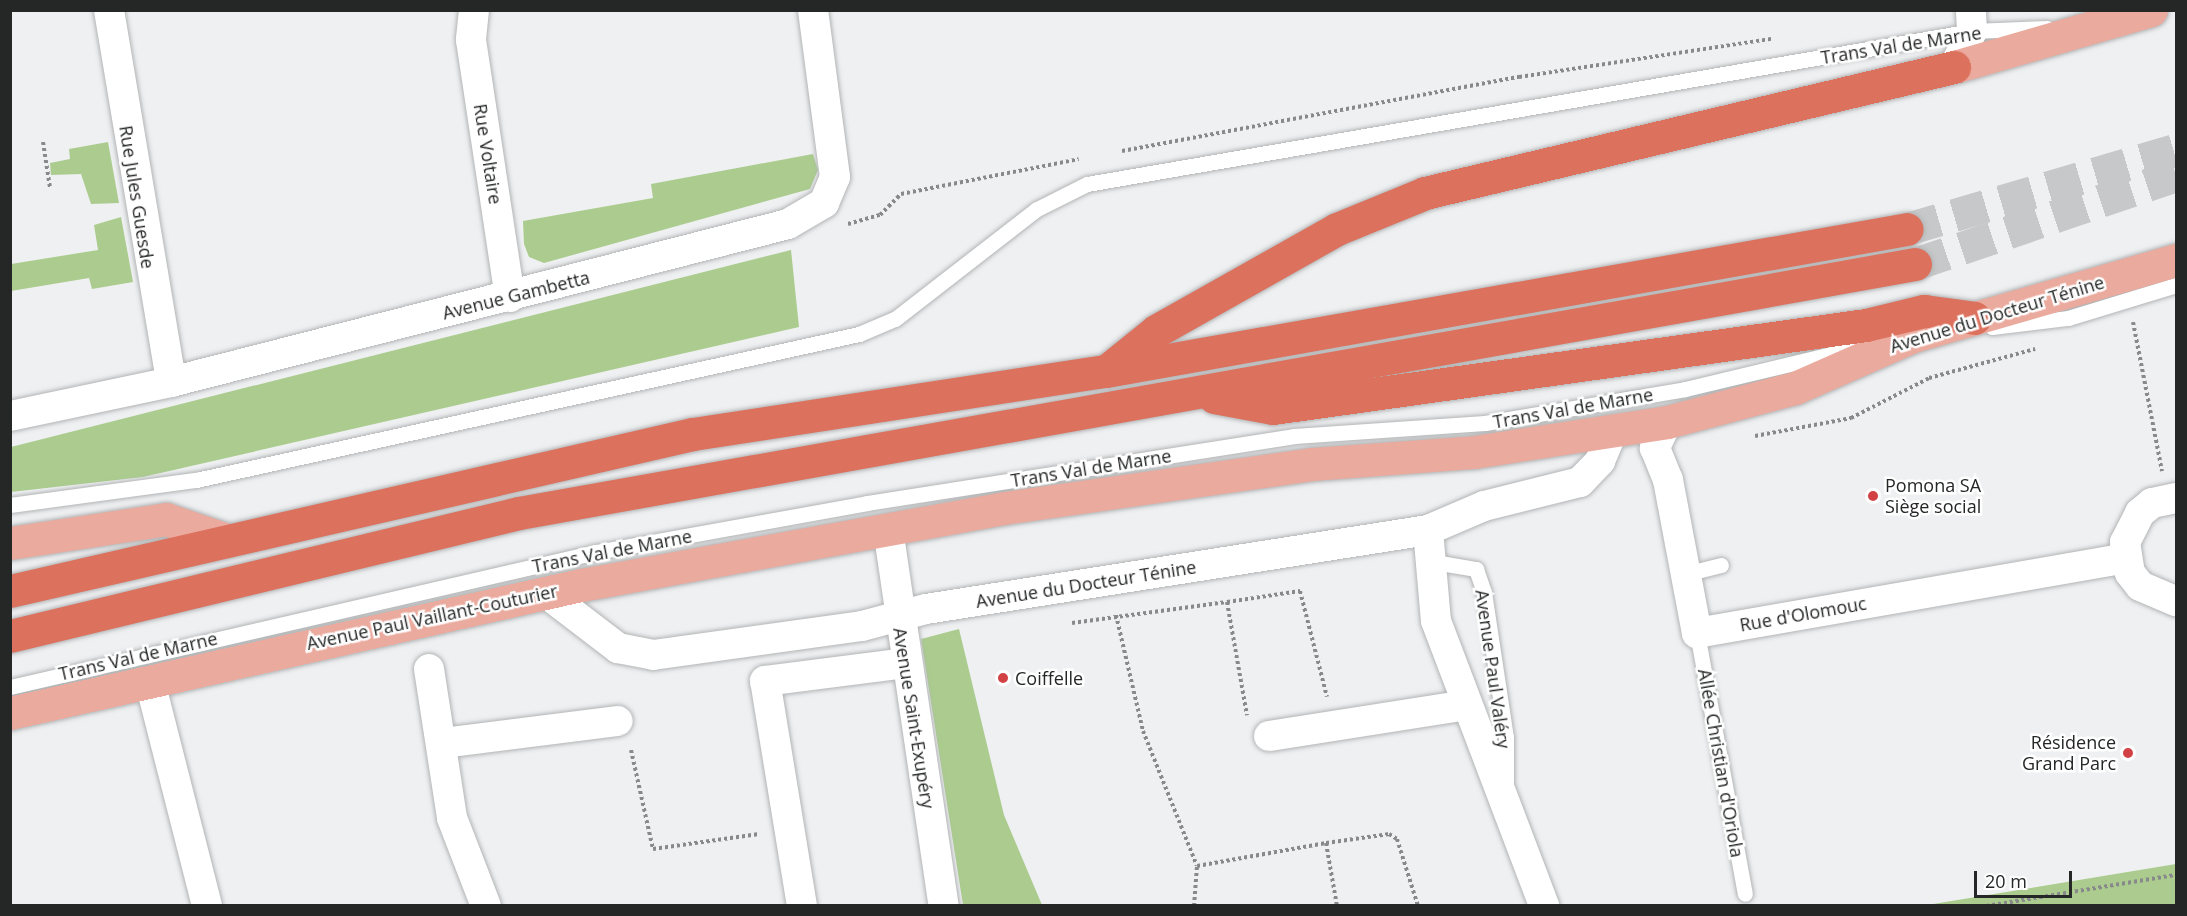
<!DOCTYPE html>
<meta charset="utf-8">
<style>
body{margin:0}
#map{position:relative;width:2187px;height:916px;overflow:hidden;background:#eff0f2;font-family:"Open Sans",sans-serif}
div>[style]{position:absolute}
.green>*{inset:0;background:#abcc8e}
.highway-tunnel>*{height:33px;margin-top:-16.5px;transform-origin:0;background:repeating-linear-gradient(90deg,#c7c8c9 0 33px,transparent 0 49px)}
.path>*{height:4px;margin-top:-2px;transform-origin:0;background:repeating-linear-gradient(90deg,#88898a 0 3px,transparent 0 6px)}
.roads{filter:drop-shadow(0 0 2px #b2b4b5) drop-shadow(0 0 2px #b2b4b5)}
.lane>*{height:15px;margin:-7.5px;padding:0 7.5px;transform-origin:7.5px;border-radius:7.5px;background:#fff}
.street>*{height:30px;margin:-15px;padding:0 15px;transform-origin:15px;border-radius:15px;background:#fff}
.primary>*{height:33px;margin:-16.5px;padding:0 16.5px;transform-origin:16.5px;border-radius:16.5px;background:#eaaa9e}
.highway>*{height:33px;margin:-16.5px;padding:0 16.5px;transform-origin:16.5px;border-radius:16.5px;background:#dc715d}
.dots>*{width:16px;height:16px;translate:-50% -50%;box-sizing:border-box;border:3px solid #fff;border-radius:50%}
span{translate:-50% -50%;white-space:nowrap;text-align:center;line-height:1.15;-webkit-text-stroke:5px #fff;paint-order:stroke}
.street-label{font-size:18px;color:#252626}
.poi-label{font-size:18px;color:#252626}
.left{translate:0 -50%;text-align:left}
.right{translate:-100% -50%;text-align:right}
.frame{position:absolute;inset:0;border:12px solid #252626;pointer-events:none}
.scale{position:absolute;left:1974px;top:871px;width:98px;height:27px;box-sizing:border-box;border:3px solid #252626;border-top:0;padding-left:8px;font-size:18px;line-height:21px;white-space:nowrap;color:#252626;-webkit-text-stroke:4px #fff;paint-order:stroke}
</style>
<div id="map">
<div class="green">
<div style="clip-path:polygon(108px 142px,119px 203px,91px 204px,81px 174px,51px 175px,50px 163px,70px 159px,69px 149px)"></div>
<div style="clip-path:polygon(813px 154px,818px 170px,810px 189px,544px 263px,529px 257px,524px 244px,523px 221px,653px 198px,651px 184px)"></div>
<div style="clip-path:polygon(121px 217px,133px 282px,92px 289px,89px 278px,11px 291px,11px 264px,98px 250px,94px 225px)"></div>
<div style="clip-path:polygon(791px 250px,799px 327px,143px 477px,11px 492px,11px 447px)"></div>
<div style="clip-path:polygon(959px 629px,1004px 815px,1042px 905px,963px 905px,921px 639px)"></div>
<div style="clip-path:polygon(2176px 864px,2176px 905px,1927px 905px)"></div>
</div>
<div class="highway-tunnel">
<div style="left:1907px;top:229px;width:280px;rotate:-16.4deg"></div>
<div style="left:1915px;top:264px;width:276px;rotate:-18.8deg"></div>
</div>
<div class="path">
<div style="left:43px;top:142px;width:47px;rotate:81.3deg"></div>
<div style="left:1122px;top:151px;width:404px;rotate:-10.6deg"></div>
<div style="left:1519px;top:77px;width:255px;rotate:-8.6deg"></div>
<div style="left:848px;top:224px;width:33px;rotate:-16deg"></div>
<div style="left:880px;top:215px;width:30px;rotate:-45deg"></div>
<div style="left:901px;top:194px;width:181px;rotate:-11.1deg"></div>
<div style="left:2133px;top:322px;width:152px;rotate:79deg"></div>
<div style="left:1755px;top:436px;width:98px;rotate:-10.6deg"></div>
<div style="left:1851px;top:418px;width:88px;rotate:-27.1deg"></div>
<div style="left:1929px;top:378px;width:110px;rotate:-15.3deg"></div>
<div style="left:1227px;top:602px;width:74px;rotate:-8.6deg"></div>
<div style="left:1300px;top:591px;width:109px;rotate:75.7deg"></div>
<div style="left:1116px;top:615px;width:119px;rotate:76.9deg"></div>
<div style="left:1143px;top:731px;width:145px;rotate:68.2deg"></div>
<div style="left:1072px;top:623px;width:156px;rotate:-7.7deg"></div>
<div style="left:1227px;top:602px;width:115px;rotate:80deg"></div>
<div style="left:631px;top:750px;width:101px;rotate:77.5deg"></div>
<div style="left:653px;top:849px;width:107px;rotate:-8.1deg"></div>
<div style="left:1326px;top:843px;width:64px;rotate:-8.1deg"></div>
<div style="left:1389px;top:834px;width:9px;rotate:32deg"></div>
<div style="left:1397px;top:839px;width:70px;rotate:72.6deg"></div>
<div style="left:1194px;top:906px;width:40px;rotate:-85.7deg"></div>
<div style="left:1197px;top:866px;width:131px;rotate:-10.1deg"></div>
<div style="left:1326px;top:843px;width:64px;rotate:80.1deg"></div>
<div style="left:1986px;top:906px;width:193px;rotate:-9.3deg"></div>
</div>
<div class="roads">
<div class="lane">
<div style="left:1992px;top:327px;width:77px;rotate:-6.8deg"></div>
<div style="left:2068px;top:318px;width:113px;rotate:-17deg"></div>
<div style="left:10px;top:505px;width:188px;rotate:-7.7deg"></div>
<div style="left:196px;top:480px;width:679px;rotate:-12.42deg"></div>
<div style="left:859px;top:334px;width:39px;rotate:-23deg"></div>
<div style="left:895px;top:319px;width:180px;rotate:-37.8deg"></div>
<div style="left:1037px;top:209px;width:56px;rotate:-26.6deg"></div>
<div style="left:1087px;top:184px;width:898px;rotate:-9.81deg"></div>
<div style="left:1972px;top:31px;width:75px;rotate:-2.3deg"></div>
<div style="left:1434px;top:562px;width:43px;rotate:9.5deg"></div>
<div style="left:1476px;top:569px;width:24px;rotate:71deg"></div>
<div style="left:1484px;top:592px;width:147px;rotate:81.4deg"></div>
<div style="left:1506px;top:737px;width:47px;rotate:90deg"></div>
<div style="left:1685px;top:574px;width:37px;rotate:-14deg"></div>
<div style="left:1697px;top:633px;width:265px;rotate:79.6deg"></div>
<div style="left:10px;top:687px;width:601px;rotate:-12.97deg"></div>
<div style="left:596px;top:552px;width:275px;rotate:-10.2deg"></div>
<div style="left:867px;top:503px;width:432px;rotate:-8.9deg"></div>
<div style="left:1294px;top:436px;width:191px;rotate:-3.9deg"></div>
<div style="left:1485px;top:423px;width:203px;rotate:-9.6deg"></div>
<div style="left:1685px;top:389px;width:173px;rotate:-13.4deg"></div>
</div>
<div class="street">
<div style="left:109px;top:10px;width:377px;rotate:80.5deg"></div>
<div style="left:474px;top:10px;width:30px;rotate:96deg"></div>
<div style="left:471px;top:40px;width:260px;rotate:81.4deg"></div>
<div style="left:1954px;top:67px;width:40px;rotate:-63.4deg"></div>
<div style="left:1972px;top:31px;width:21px;rotate:-93deg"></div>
<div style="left:10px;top:416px;width:165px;rotate:-11.9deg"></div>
<div style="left:171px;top:382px;width:637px;rotate:-14.36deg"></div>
<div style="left:788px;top:224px;width:42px;rotate:-30.3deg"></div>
<div style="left:824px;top:203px;width:28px;rotate:-67deg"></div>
<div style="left:835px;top:177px;width:168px;rotate:-97.5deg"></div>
<div style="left:1667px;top:422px;width:29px;rotate:115deg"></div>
<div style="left:1655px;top:448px;width:35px;rotate:68deg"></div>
<div style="left:1668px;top:480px;width:156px;rotate:79.3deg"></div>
<div style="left:1697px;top:633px;width:436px;rotate:-9.9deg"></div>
<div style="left:2176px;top:498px;width:25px;rotate:168deg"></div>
<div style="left:2152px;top:503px;width:16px;rotate:140deg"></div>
<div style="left:2140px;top:513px;width:33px;rotate:117deg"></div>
<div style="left:2125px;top:542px;width:31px;rotate:81deg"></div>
<div style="left:2130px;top:573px;width:16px;rotate:52deg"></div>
<div style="left:2140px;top:586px;width:39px;rotate:23deg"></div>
<div style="left:888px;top:529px;width:381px;rotate:81.6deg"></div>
<div style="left:1428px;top:530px;width:91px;rotate:85deg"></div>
<div style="left:1436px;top:621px;width:305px;rotate:69.2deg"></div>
<div style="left:546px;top:593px;width:91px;rotate:37.4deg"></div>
<div style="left:618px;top:648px;width:36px;rotate:11deg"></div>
<div style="left:653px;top:655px;width:211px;rotate:-7.9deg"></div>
<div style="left:862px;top:626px;width:66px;rotate:-14.9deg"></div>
<div style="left:926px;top:609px;width:508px;rotate:-8.94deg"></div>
<div style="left:1428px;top:530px;width:61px;rotate:-23.2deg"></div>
<div style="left:1484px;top:506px;width:99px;rotate:-14deg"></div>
<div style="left:1580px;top:482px;width:29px;rotate:-46deg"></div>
<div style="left:1600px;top:461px;width:30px;rotate:-67deg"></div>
<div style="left:429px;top:669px;width:151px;rotate:81.2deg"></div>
<div style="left:452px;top:818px;width:94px;rotate:68.9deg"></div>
<div style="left:150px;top:682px;width:231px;rotate:75.7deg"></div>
<div style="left:1269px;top:736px;width:199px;rotate:-8.9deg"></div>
<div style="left:443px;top:743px;width:176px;rotate:-7.2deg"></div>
<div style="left:802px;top:906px;width:228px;rotate:-99.3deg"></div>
<div style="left:765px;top:681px;width:142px;rotate:-7.3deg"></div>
</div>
<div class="primary">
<div style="left:1954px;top:67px;width:205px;rotate:-16.1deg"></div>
<div style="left:10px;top:543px;width:158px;rotate:-8.7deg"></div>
<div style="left:166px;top:519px;width:61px;rotate:19deg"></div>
<div style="left:10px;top:713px;width:585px;rotate:-12.64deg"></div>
<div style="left:581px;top:585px;width:430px;rotate:-10.3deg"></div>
<div style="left:1004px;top:508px;width:311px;rotate:-8.1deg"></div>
<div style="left:1312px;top:464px;width:162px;rotate:-4.2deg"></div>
<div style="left:1474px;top:452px;width:195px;rotate:-8.8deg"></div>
<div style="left:1667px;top:422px;width:132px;rotate:-14.9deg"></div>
<div style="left:1795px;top:388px;width:129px;rotate:-23.8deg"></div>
<div style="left:1913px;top:336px;width:274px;rotate:-16.1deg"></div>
</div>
<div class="highway">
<div style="left:1110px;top:368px;width:59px;rotate:-38.8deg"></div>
<div style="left:1156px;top:331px;width:208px;rotate:-29.4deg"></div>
<div style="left:1337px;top:229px;width:95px;rotate:-22.2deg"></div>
<div style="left:1425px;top:193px;width:544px;rotate:-13.4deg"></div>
<div style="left:1214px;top:397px;width:60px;rotate:10.6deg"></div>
<div style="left:1273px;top:408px;width:599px;rotate:-7.97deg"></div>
<div style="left:1866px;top:325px;width:60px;rotate:-13.6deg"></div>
<div style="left:1924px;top:311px;width:51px;rotate:7.8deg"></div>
<div style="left:10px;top:591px;width:701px;rotate:-12.95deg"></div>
<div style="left:693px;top:434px;width:418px;rotate:-8.7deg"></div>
<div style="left:1106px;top:371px;width:813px;rotate:-10.05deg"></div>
<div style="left:10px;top:636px;width:524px;rotate:-13.59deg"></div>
<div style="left:519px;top:513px;width:1418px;rotate:-10.11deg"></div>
</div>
</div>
<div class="dots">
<div style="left:1873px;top:496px;background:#d24245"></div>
<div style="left:1003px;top:678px;background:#d24245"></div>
<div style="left:2128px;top:753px;background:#d24245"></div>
</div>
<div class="street-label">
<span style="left:1901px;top:45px;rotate:-9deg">Trans Val de Marne</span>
<span style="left:488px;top:154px;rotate:81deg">Rue Voltaire</span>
<span style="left:137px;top:197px;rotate:81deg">Rue Jules Guesde</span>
<span style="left:516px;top:295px;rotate:-14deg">Avenue Gambetta</span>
<span style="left:1997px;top:314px;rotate:-17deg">Avenue du Docteur Ténine</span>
<span style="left:1573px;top:408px;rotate:-10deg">Trans Val de Marne</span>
<span style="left:1091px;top:468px;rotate:-9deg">Trans Val de Marne</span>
<span style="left:612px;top:551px;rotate:-11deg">Trans Val de Marne</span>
<span style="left:1086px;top:584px;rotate:-9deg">Avenue du Docteur Ténine</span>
<span style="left:1803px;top:614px;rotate:-10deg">Rue d'Olomouc</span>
<span style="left:432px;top:617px;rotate:-12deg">Avenue Paul Vaillant-Couturier</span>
<span style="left:138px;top:656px;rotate:-13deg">Trans Val de Marne</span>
<span style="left:1493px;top:669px;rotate:82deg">Avenue Paul Valéry</span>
<span style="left:914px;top:718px;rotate:81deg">Avenue Saint-Exupéry</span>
<span style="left:1721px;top:763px;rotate:80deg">Allée Christian d'Oriola</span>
</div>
<div class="poi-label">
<span class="left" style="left:1885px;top:496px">Pomona SA<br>Siège social</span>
<span class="left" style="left:1015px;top:678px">Coiffelle</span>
<span class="right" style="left:2116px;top:753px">Résidence<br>Grand Parc</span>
</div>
<div class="frame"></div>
<div class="scale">20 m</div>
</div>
